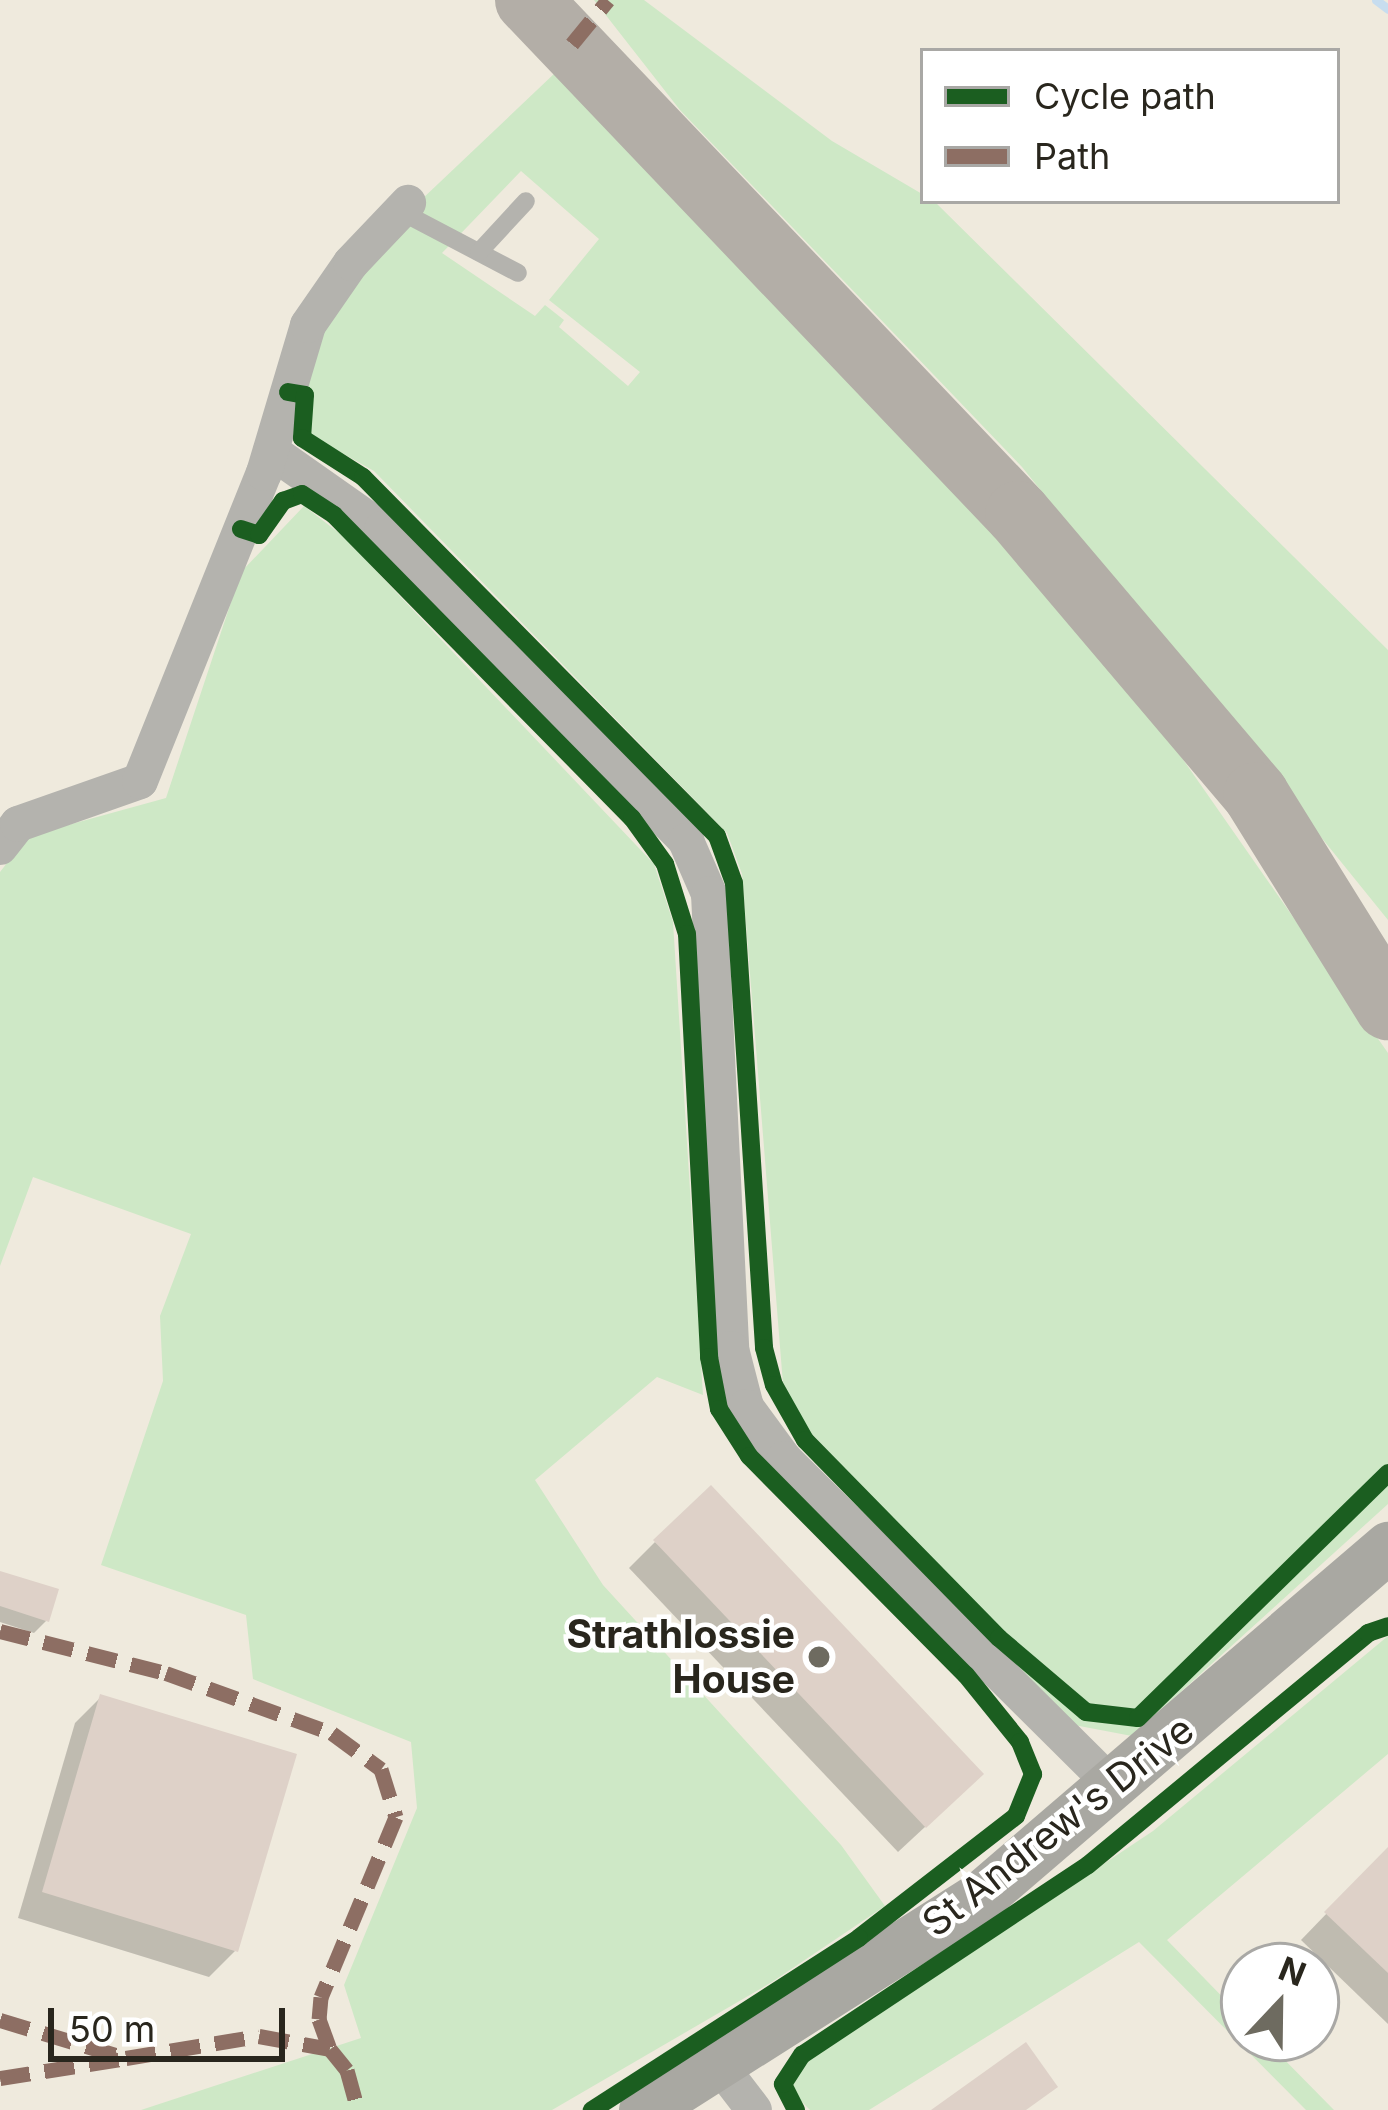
<!DOCTYPE html>
<style>
body{margin:0}
#map{position:relative;width:1388px;height:2110px;overflow:hidden;background:#efeadd;font-family:Inter,sans-serif}
div>[style]{position:absolute}
.green>*{inset:0;background:#cee8c6}
.shadow>*{inset:0;background:#0003}
.stream>*{height:9px;margin:-4.5px;padding:0 4.5px;transform-origin:4.5px;border-radius:4.5px;background:#c7ddef}
.building>*{inset:0;background:#ded1c8}
.lane>*{height:18px;margin:-9px;padding:0 9px;transform-origin:9px;border-radius:9px;background:#b4b3ae}
.street>*{height:36px;margin:-18px;padding:0 18px;transform-origin:18px;border-radius:18px;background:#b4b3ae}
.secondary>*{height:51px;margin:-25.5px;padding:0 25.5px;transform-origin:25.5px;border-radius:25.5px;background:#a9a8a2}
.highway>*{height:66px;margin:-33px;padding:0 33px;transform-origin:33px;border-radius:33px;background:#b3aea7}
.quiet>*{height:15px;margin-top:-7.5px;transform-origin:0;background:repeating-linear-gradient(90deg,#8d6e63 0 30px,transparent 0 45px)}
.cycleway>*{height:18px;margin:-9px;padding:0 9px;transform-origin:9px;border-radius:9px;background:#1b5e20}
.dots>*{width:33px;height:33px;translate:-50% -50%;box-sizing:border-box;border:6px solid #fff;border-radius:50%}
span{translate:-50% -50%;white-space:nowrap;text-align:center;line-height:1.15;-webkit-text-stroke:9px #fff;paint-order:stroke}
.poi-label{font-size:39px;color:#29261d;font-weight:700}
.right{translate:-100% -50%;text-align:right}
.street-label{font-size:39px;color:#29261d}
.legend{position:absolute;left:920px;top:48px;width:420px;height:156px;box-sizing:border-box;background:#fff;border:3px solid #a9a8a5;margin:0;padding:15px 21px;list-style:none;font-size:36px;color:#29261d}
.legend li{display:flex;align-items:center;gap:24px;height:60px}
.legend b{width:60px;border:3px solid #a9a8a5}
.north{position:absolute;left:1220px;top:1942px;width:120px;height:120px;box-sizing:border-box;background:#fff;border:3px solid #a9a8a5;border-radius:50%;rotate:22deg;font-size:33px;font-weight:700;line-height:48px;text-align:center;color:#29261d}
.north::after{content:'';display:block;margin:auto;width:42px;height:54px;background:#6e6b60;clip-path:polygon(50% 0,100% 100%,50% 72%,0 100%)}
.scale{position:absolute;left:48px;top:2008px;width:237px;height:54px;box-sizing:border-box;border:6px solid #29261d;border-top:0;padding-left:15px;font-size:36px;line-height:42px;white-space:nowrap;color:#29261d;-webkit-text-stroke:9px #fff;paint-order:stroke}
</style>
<div id="map">
<div class="green">
<div style="clip-path:polygon(594px 0,644px 0,832px 141px,934px 201px,1388px 650px,1388px 920px,1022px 467px,680px 110px)"></div>
<div style="clip-path:polygon(evenodd,556px 72px,879px 401px,1175px 748px,1388px 1053px,1388px 1504px,1132px 1736px,1074px 1725px,993px 1644px,1003px 1632px,809px 1431px,783px 1384px,742px 874px,727px 833px,374px 471px,310px 435px,311px 397px,300px 394px,321px 330px,420px 201px,556px 72px,521px 171px,599px 239px,549px 300px,640px 372px,628px 386px,559px 327px,564px 320px,545px 305px,535px 316px,442px 253px,521px 171px)"></div>
<div style="clip-path:polygon(304px 506px,343px 536px,654px 864px,673px 922px,703px 1395px,657px 1377px,535px 1480px,603px 1585px,841px 1845px,885px 1906px,772px 1982px,552px 2110px,141px 2110px,361px 2038px,344px 1985px,417px 1808px,411px 1742px,253px 1679px,246px 1615px,101px 1565px,163px 1381px,160px 1316px,191px 1234px,33px 1177px,0 1266px,0 872px,28px 836px,166px 798px,241px 572px)"></div>
<div style="clip-path:polygon(1388px 1636px,1388px 1754px,1167px 1940px,1244px 2019px,1244px 2038px,1263px 2038px,1334px 2110px,1306px 2110px,1139px 1942px,869px 2110px,810px 2110px,789px 2089px,803px 2064px,1153px 1831px)"></div>
</div>
<div class="shadow">
<div style="clip-path:polygon(655px 1542px,954px 1800px,898px 1852px,629px 1568px)"></div>
<div style="clip-path:polygon(0 1574px,47px 1620px,34px 1633px,0 1622px)"></div>
<div style="clip-path:polygon(101px 1697px,235px 1951px,209px 1977px,18px 1918px,75px 1723px)"></div>
<div style="clip-path:polygon(1388px 1850px,1388px 2024px,1301px 1940px)"></div>
</div>
<div class="stream">
<div style="left:1376px;top:0;width:15px;rotate:37deg"></div>
</div>
<div class="building">
<div style="clip-path:polygon(711px 1485px,984px 1774px,926px 1828px,653px 1540px)"></div>
<div style="clip-path:polygon(0 1571px,59px 1589px,49px 1622px,0 1606px)"></div>
<div style="clip-path:polygon(100px 1694px,297px 1754px,238px 1952px,42px 1892px)"></div>
<div style="clip-path:polygon(1388px 1847px,1388px 1973px,1324px 1912px)"></div>
<div style="clip-path:polygon(1026px 2042px,1058px 2087px,1026px 2110px,931px 2110px)"></div>
</div>
<div class="lane">
<div style="left:400px;top:211px;width:133px;rotate:27.7deg"></div>
<div style="left:479px;top:252px;width:69px;rotate:-47.3deg"></div>
</div>
<div class="street">
<div style="left:271px;top:451px;width:136px;rotate:35.1deg"></div>
<div style="left:382px;top:529px;width:436px;rotate:45.7deg"></div>
<div style="left:686px;top:841px;width:58px;rotate:66.5deg"></div>
<div style="left:709px;top:894px;width:456px;rotate:87.2deg"></div>
<div style="left:731px;top:1349px;width:60px;rotate:75.5deg"></div>
<div style="left:746px;top:1407px;width:64px;rotate:53.8deg"></div>
<div style="left:784px;top:1459px;width:467px;rotate:44.8deg"></div>
<div style="left:0;top:847px;width:29px;rotate:-52deg"></div>
<div style="left:18px;top:824px;width:129px;rotate:-19.4deg"></div>
<div style="left:140px;top:781px;width:332px;rotate:-68.1deg"></div>
<div style="left:264px;top:473px;width:154px;rotate:-73.4deg"></div>
<div style="left:308px;top:325px;width:75px;rotate:-55.3deg"></div>
<div style="left:351px;top:263px;width:83px;rotate:-46.5deg"></div>
<div style="left:721px;top:2067px;width:54px;rotate:52.5deg"></div>
</div>
<div class="secondary">
<div style="left:644px;top:2110px;width:398px;rotate:-32.4deg"></div>
<div style="left:980px;top:1897px;width:538px;rotate:-40.62deg"></div>
</div>
<div class="highway">
<div style="left:528px;top:0;width:710px;rotate:46.37deg"></div>
<div style="left:1018px;top:514px;width:368px;rotate:49.7deg"></div>
<div style="left:1256px;top:795px;width:250px;rotate:58.1deg"></div>
</div>
<div class="quiet">
<div style="left:572px;top:44px;width:57px;rotate:-50.7deg"></div>
<div style="left:0;top:1631px;width:171px;rotate:14.2deg"></div>
<div style="left:166px;top:1673px;width:177px;rotate:19.9deg"></div>
<div style="left:332px;top:1733px;width:61px;rotate:36.3deg"></div>
<div style="left:381px;top:1769px;width:50px;rotate:72.6deg"></div>
<div style="left:396px;top:1817px;width:195px;rotate:112.6deg"></div>
<div style="left:321px;top:1997px;width:22px;rotate:95deg"></div>
<div style="left:319px;top:2019px;width:32px;rotate:70deg"></div>
<div style="left:0;top:2020px;width:132px;rotate:16.8deg"></div>
<div style="left:126px;top:2058px;width:135px;rotate:-9.4deg"></div>
<div style="left:259px;top:2036px;width:72px;rotate:10.4deg"></div>
<div style="left:330px;top:2049px;width:27px;rotate:51deg"></div>
<div style="left:347px;top:2070px;width:41px;rotate:74.6deg"></div>
<div style="left:0;top:2078px;width:122px;rotate:-8.9deg"></div>
</div>
<div class="cycleway">
<div style="left:288px;top:392px;width:17px;rotate:10deg"></div>
<div style="left:305px;top:395px;width:43px;rotate:94deg"></div>
<div style="left:302px;top:438px;width:72px;rotate:32.6deg"></div>
<div style="left:363px;top:477px;width:504px;rotate:45.4deg"></div>
<div style="left:717px;top:836px;width:50px;rotate:70.1deg"></div>
<div style="left:734px;top:883px;width:466px;rotate:86.3deg"></div>
<div style="left:764px;top:1348px;width:38px;rotate:75deg"></div>
<div style="left:774px;top:1385px;width:63px;rotate:60.6deg"></div>
<div style="left:805px;top:1440px;width:277px;rotate:45.6deg"></div>
<div style="left:999px;top:1638px;width:114px;rotate:40.4deg"></div>
<div style="left:1086px;top:1712px;width:52px;rotate:6.6deg"></div>
<div style="left:1138px;top:1718px;width:350px;rotate:-44.4deg"></div>
<div style="left:241px;top:529px;width:19px;rotate:18deg"></div>
<div style="left:259px;top:535px;width:42px;rotate:-54.8deg"></div>
<div style="left:283px;top:501px;width:20px;rotate:-20deg"></div>
<div style="left:302px;top:494px;width:38px;rotate:33deg"></div>
<div style="left:334px;top:515px;width:425px;rotate:45.5deg"></div>
<div style="left:632px;top:818px;width:57px;rotate:54.3deg"></div>
<div style="left:665px;top:864px;width:73px;rotate:72.6deg"></div>
<div style="left:687px;top:934px;width:424px;rotate:87deg"></div>
<div style="left:709px;top:1357px;width:53px;rotate:79.1deg"></div>
<div style="left:719px;top:1409px;width:56px;rotate:57.4deg"></div>
<div style="left:749px;top:1456px;width:308px;rotate:45.3deg"></div>
<div style="left:966px;top:1675px;width:86px;rotate:51.1deg"></div>
<div style="left:1020px;top:1742px;width:35px;rotate:68deg"></div>
<div style="left:1033px;top:1774px;width:45px;rotate:112deg"></div>
<div style="left:1016px;top:1816px;width:199px;rotate:142.2deg"></div>
<div style="left:859px;top:1938px;width:318px;rotate:147.2deg"></div>
<div style="left:796px;top:2110px;width:29px;rotate:-117deg"></div>
<div style="left:783px;top:2084px;width:35px;rotate:-57deg"></div>
<div style="left:802px;top:2055px;width:343px;rotate:-33.6deg"></div>
<div style="left:1088px;top:1865px;width:364px;rotate:-39.6deg"></div>
<div style="left:1368px;top:1633px;width:21px;rotate:-19deg"></div>
</div>
<div class="dots">
<div style="left:819px;top:1657px;background:#6e6b60"></div>
</div>
<div class="poi-label">
<span class="right" style="left:795px;top:1657px">Strathlossie<br>House</span>
</div>
<div class="street-label">
<span style="left:1058px;top:1826px;rotate:-38deg">St Andrew's Drive</span>
</div>
<ul class="legend">
<li><b style="height:15px;background:#1b5e20"></b>Cycle path</li>
<li><b style="height:15px;background:#8d6e63"></b>Path</li>
</ul>
<div class="north">N</div>
<div class="scale">50 m</div>
</div>
